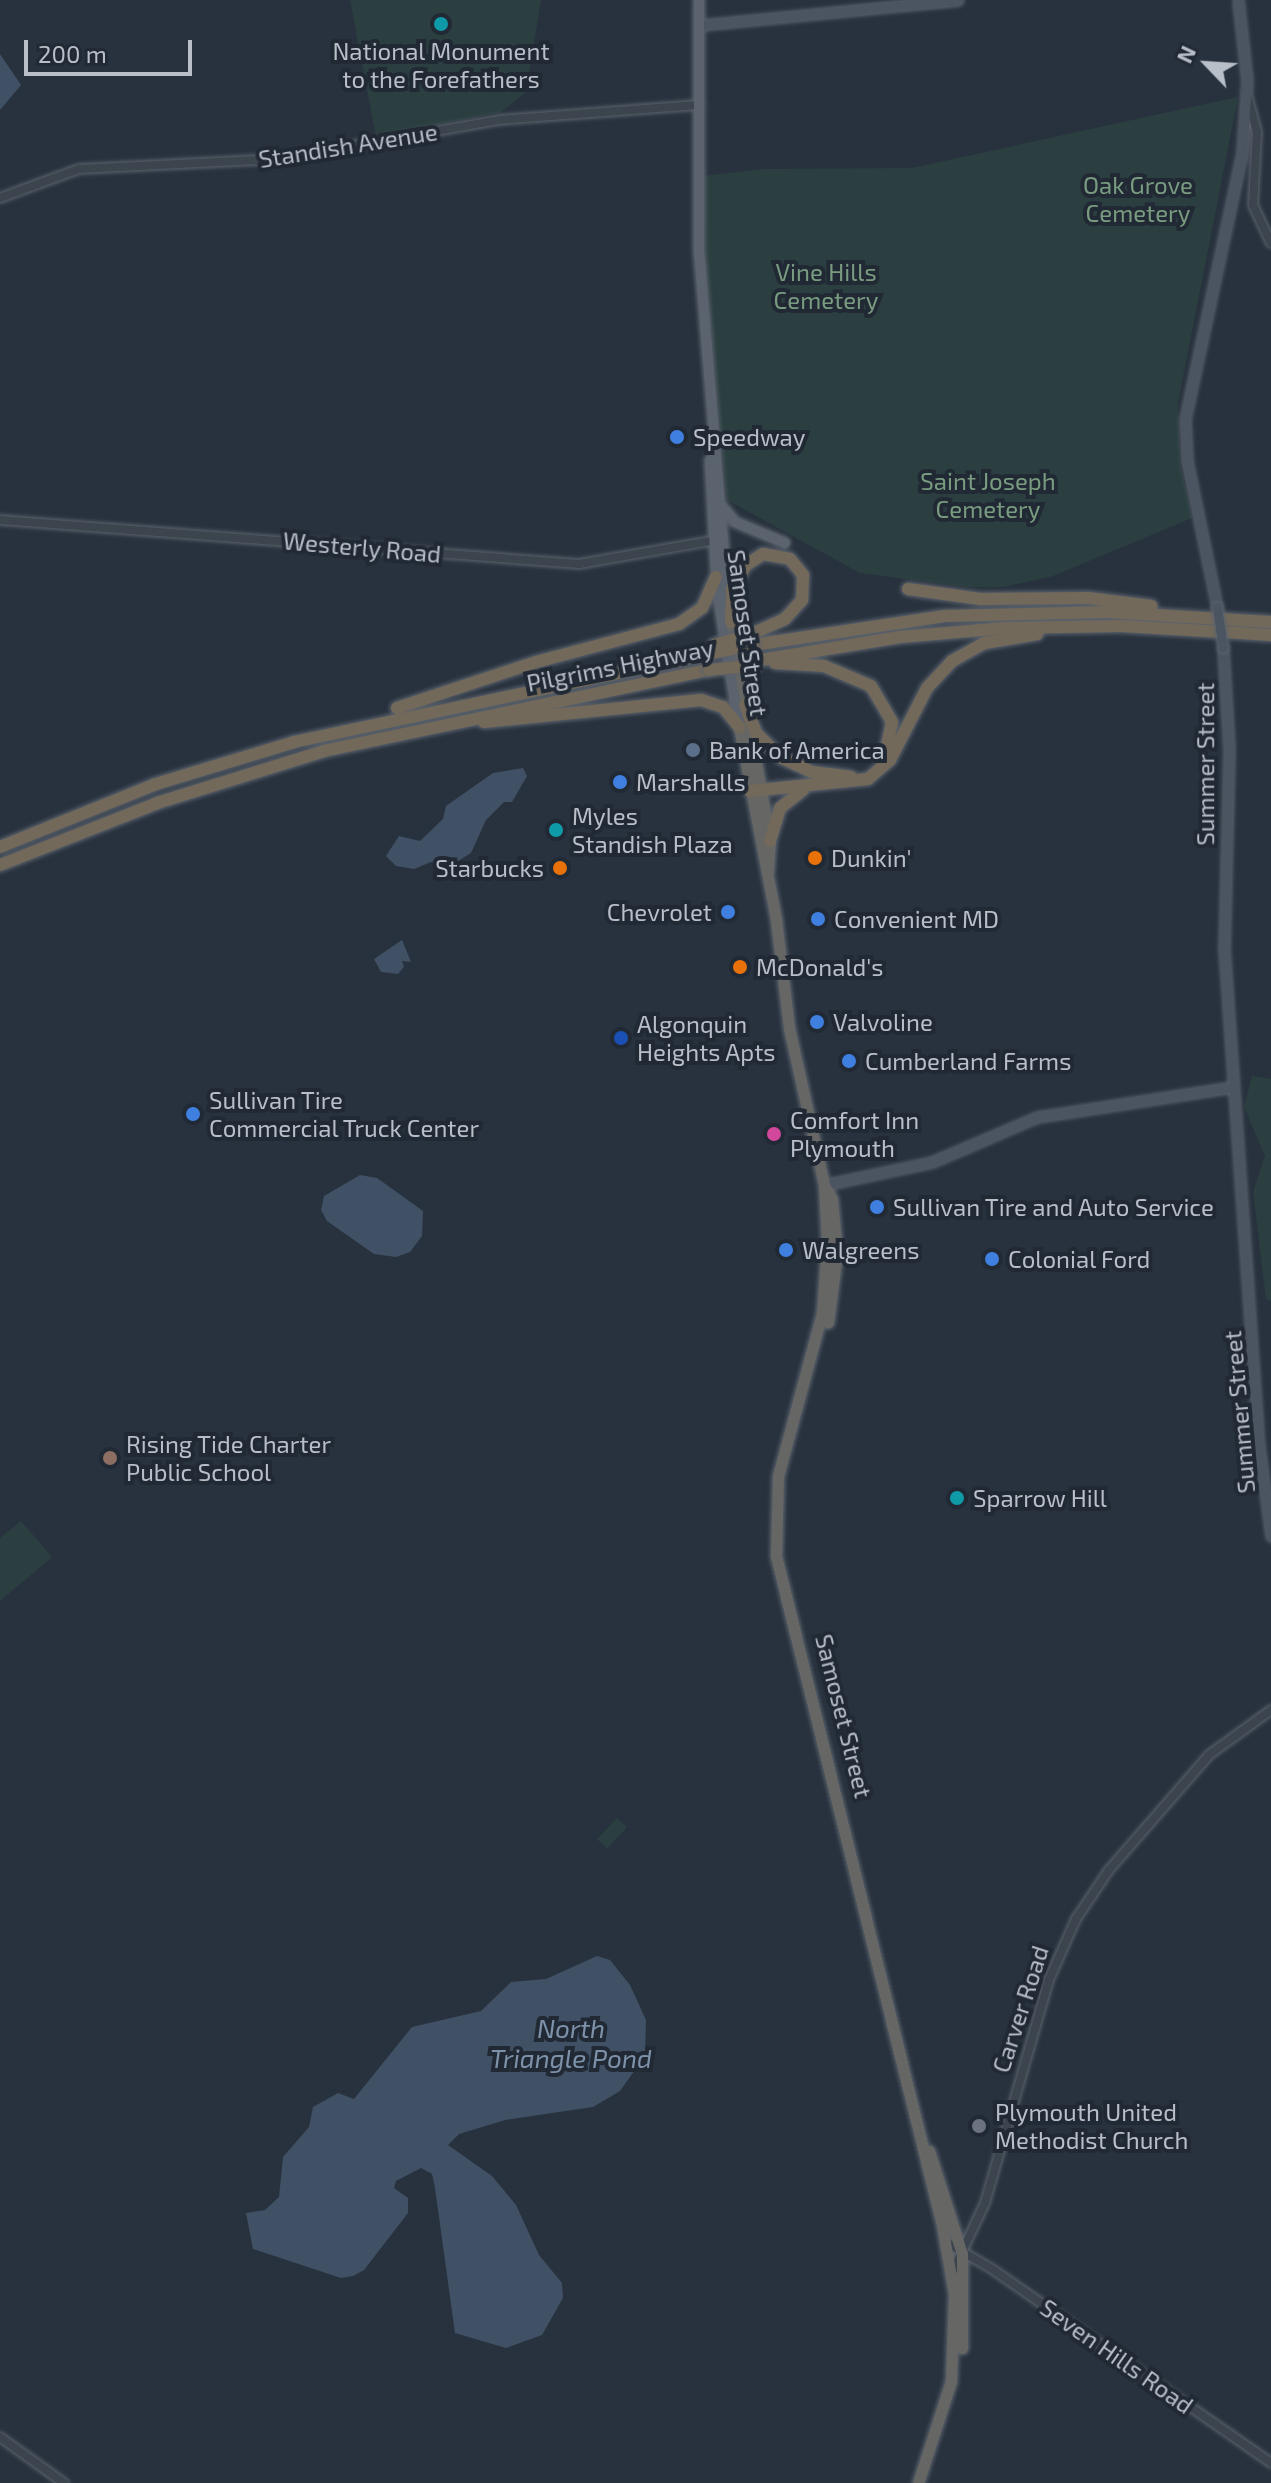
<!DOCTYPE html>
<style>
body{margin:0}
#map{position:relative;width:1271px;height:2483px;overflow:hidden;background:#28323e;font-family:"Exo 2",sans-serif}
div>[style]{position:absolute}
.green>*{inset:0;background:#2b3f40}
.water>*{inset:0;background:#405165}
.roads{filter:drop-shadow(0 0 2px #5a626c) drop-shadow(0 0 2px #5a626c)}
.tertiary>*{height:8px;margin:-4px;padding:0 4px;transform-origin:4px;border-radius:4px;background:#3c444e}
.secondary>*{height:9px;margin:-4.5px;padding:0 4.5px;transform-origin:4.5px;border-radius:4.5px;background:#4b5461}
.primary>*{height:10px;margin:-5px;padding:0 5px;transform-origin:5px;border-radius:5px;background:#5a636e}
.trunk>*{height:11px;margin:-5.5px;padding:0 5.5px;transform-origin:5.5px;border-radius:5.5px;background:#666664}
.motorway>*{height:12px;margin:-6px;padding:0 6px;transform-origin:6px;border-radius:6px;background:#73695a}
.bridges{filter:drop-shadow(0 0 2px #5a626c) drop-shadow(0 0 2px #5a626c)}
.secondary-bridge>*{height:9px;margin:-4.5px;padding:0 4.5px;transform-origin:4.5px;border-radius:4.5px;background:#4b5461}
.motorway-bridge>*{height:12px;margin:-6px;padding:0 6px;transform-origin:6px;border-radius:6px;background:#73695a}
.dots>*{width:22px;height:22px;translate:-50% -50%;box-sizing:border-box;border:4px solid #212934;border-radius:50%}
span{translate:-50% -50%;white-space:nowrap;text-align:center;line-height:1.15;-webkit-text-stroke:8px #212934;paint-order:stroke}
.poi-label{font-size:24px;color:#b9bfc9}
.left{translate:0 -50%;text-align:left}
.right{translate:-100% -50%;text-align:right}
.street-label{font-size:24px;color:#b9bfc9}
.park-label{font-size:24px;color:#799c80}
.water-label{font-size:26px;color:#7d91a9;font-style:italic}
.north{position:absolute;left:1167px;top:24px;width:80px;height:80px;-webkit-text-stroke:6px #212934;paint-order:stroke;rotate:295deg;font-size:22px;font-weight:700;line-height:32px;text-align:center;color:#b9bfc9}
.north::after{content:'';display:block;margin:auto;width:28px;height:36px;background:#b9bfc9;clip-path:polygon(50% 0,100% 100%,50% 72%,0 100%)}
.scale{position:absolute;left:24px;top:40px;width:168px;height:36px;box-sizing:border-box;border:4px solid #b9bfc9;border-top:0;padding-left:10px;font-size:24px;line-height:28px;white-space:nowrap;color:#b9bfc9;-webkit-text-stroke:6px #212934;paint-order:stroke}
</style>
<div id="map">
<div class="green">
<div style="clip-path:polygon(350px 0,541px 0,526px 92px,501px 112px,376px 137px)"></div>
<div style="clip-path:polygon(1238px 97px,1178px 403px,1180px 463px,1192px 518px,1053px 576px,1004px 587px,968px 587px,860px 573px,727px 500px,705px 256px,703px 176px,764px 169px,912px 168px)"></div>
<div style="clip-path:polygon(1252px 1076px,1271px 1079px,1271px 1301px,1266px 1299px,1253px 1192px,1265px 1156px,1244px 1107px)"></div>
<div style="clip-path:polygon(21px 1521px,52px 1557px,0 1601px,0 1538px)"></div>
<div style="clip-path:polygon(617px 1818px,627px 1827px,607px 1849px,597px 1839px)"></div>
</div>
<div class="water">
<div style="clip-path:polygon(0 54px,21px 85px,0 110px)"></div>
<div style="clip-path:polygon(523px 768px,527px 776px,512px 802px,504px 802px,486px 820px,471px 853px,450px 866px,431px 862px,414px 869px,396px 866px,386px 856px,399px 836px,420px 841px,443px 819px,446px 806px,493px 773px)"></div>
<div style="clip-path:polygon(402px 940px,411px 962px,402px 961px,404px 967px,398px 974px,381px 972px,374px 959px)"></div>
<div style="clip-path:polygon(360px 1175px,377px 1178px,423px 1211px,422px 1236px,410px 1252px,396px 1257px,374px 1254px,327px 1221px,321px 1210px,324px 1196px)"></div>
<div style="clip-path:polygon(597px 1956px,610px 1960px,630px 1985px,646px 2020px,645px 2056px,620px 2091px,593px 2107px,505px 2120px,459px 2134px,448px 2145px,492px 2176px,516px 2205px,539px 2255px,562px 2283px,563px 2298px,542px 2335px,506px 2348px,455px 2333px,435px 2188px,432px 2174px,421px 2168px,396px 2181px,394px 2188px,408px 2198px,408px 2213px,364px 2270px,353px 2276px,341px 2278px,253px 2249px,246px 2213px,265px 2210px,279px 2197px,283px 2157px,309px 2127px,313px 2107px,338px 2093px,354px 2099px,412px 2027px,481px 2011px,511px 1982px,546px 1979px)"></div>
</div>
<div class="roads">
<div class="tertiary">
<div style="left:1246px;top:91px;width:42px;rotate:75deg"></div>
<div style="left:1257px;top:132px;width:73px;rotate:93.1deg"></div>
<div style="left:1253px;top:205px;width:42px;rotate:64.7deg"></div>
<div style="left:0;top:198px;width:84px;rotate:-20.2deg"></div>
<div style="left:79px;top:169px;width:199px;rotate:-2.9deg"></div>
<div style="left:278px;top:159px;width:224px;rotate:-10deg"></div>
<div style="left:499px;top:120px;width:202px;rotate:-4.3deg"></div>
<div style="left:0;top:520px;width:581px;rotate:4.35deg"></div>
<div style="left:579px;top:564px;width:140px;rotate:-9.9deg"></div>
<div style="left:946px;top:2242px;width:53px;rotate:30.4deg"></div>
<div style="left:992px;top:2269px;width:340px;rotate:34.8deg"></div>
<div style="left:951px;top:2275px;width:80px;rotate:-64.7deg"></div>
<div style="left:985px;top:2203px;width:232px;rotate:-74deg"></div>
<div style="left:1049px;top:1980px;width:67px;rotate:-66.1deg"></div>
<div style="left:1076px;top:1919px;width:59px;rotate:-56deg"></div>
<div style="left:1109px;top:1870px;width:152px;rotate:-49deg"></div>
<div style="left:1209px;top:1755px;width:77px;rotate:-36deg"></div>
<div style="left:0;top:2437px;width:79px;rotate:35.7deg"></div>
</div>
<div class="secondary">
<div style="left:700px;top:25px;width:259px;rotate:-5.5deg"></div>
<div style="left:1217px;top:607px;width:149px;rotate:-101.6deg"></div>
<div style="left:1187px;top:461px;width:42px;rotate:-92.7deg"></div>
<div style="left:1185px;top:419px;width:272px;rotate:-77.9deg"></div>
<div style="left:1242px;top:153px;width:72px;rotate:-86deg"></div>
<div style="left:1247px;top:81px;width:81px;rotate:-96.3deg"></div>
<div style="left:1223px;top:648px;width:102px;rotate:86.6deg"></div>
<div style="left:1229px;top:750px;width:198px;rotate:91.4deg"></div>
<div style="left:1224px;top:948px;width:499px;rotate:86deg"></div>
<div style="left:1259px;top:1446px;width:91px;rotate:82.4deg"></div>
<div style="left:824px;top:1185px;width:110px;rotate:-12deg"></div>
<div style="left:932px;top:1162px;width:114px;rotate:-23.2deg"></div>
<div style="left:1037px;top:1117px;width:197px;rotate:-8.7deg"></div>
</div>
<div class="primary">
<div style="left:699px;top:0;width:250px;rotate:90deg"></div>
<div style="left:699px;top:250px;width:351px;rotate:85.3deg"></div>
<div style="left:710px;top:460px;width:129px;rotate:86.9deg"></div>
<div style="left:717px;top:589px;width:139px;rotate:80.9deg"></div>
<div style="left:720px;top:504px;width:23px;rotate:50deg"></div>
<div style="left:735px;top:522px;width:54px;rotate:22.8deg"></div>
</div>
<div class="trunk">
<div style="left:731px;top:622px;width:222px;rotate:79.9deg"></div>
<div style="left:770px;top:841px;width:30px;rotate:94deg"></div>
<div style="left:739px;top:727px;width:197px;rotate:79.1deg"></div>
<div style="left:776px;top:920px;width:109px;rotate:83.1deg"></div>
<div style="left:789px;top:1028px;width:161px;rotate:77.4deg"></div>
<div style="left:824px;top:1185px;width:58px;rotate:87deg"></div>
<div style="left:827px;top:1243px;width:70px;rotate:94.1deg"></div>
<div style="left:822px;top:1313px;width:169px;rotate:105.1deg"></div>
<div style="left:778px;top:1476px;width:80px;rotate:91.4deg"></div>
<div style="left:776px;top:1556px;width:689px;rotate:76.06deg"></div>
<div style="left:942px;top:2225px;width:70px;rotate:80.1deg"></div>
<div style="left:954px;top:2294px;width:87px;rotate:92deg"></div>
<div style="left:951px;top:2381px;width:107px;rotate:107.9deg"></div>
<div style="left:824px;top:1185px;width:16px;rotate:60deg"></div>
<div style="left:832px;top:1199px;width:54px;rotate:84.7deg"></div>
<div style="left:837px;top:1253px;width:70px;rotate:97.4deg"></div>
<div style="left:929px;top:2151px;width:108px;rotate:72.2deg"></div>
<div style="left:962px;top:2254px;width:94px;rotate:90deg"></div>
</div>
<div class="motorway">
<div style="left:908px;top:589px;width:73px;rotate:7.9deg"></div>
<div style="left:980px;top:599px;width:108px;rotate:-0.5deg"></div>
<div style="left:1088px;top:598px;width:64px;rotate:7.1deg"></div>
<div style="left:731px;top:622px;width:33px;rotate:-88deg"></div>
<div style="left:732px;top:589px;width:28px;rotate:-60deg"></div>
<div style="left:746px;top:565px;width:20px;rotate:-33deg"></div>
<div style="left:763px;top:554px;width:27px;rotate:10deg"></div>
<div style="left:790px;top:559px;width:21px;rotate:51deg"></div>
<div style="left:803px;top:575px;width:25px;rotate:92deg"></div>
<div style="left:802px;top:600px;width:25px;rotate:132deg"></div>
<div style="left:785px;top:619px;width:39px;rotate:156deg"></div>
<div style="left:753px;top:645px;width:194px;rotate:-8.6deg"></div>
<div style="left:945px;top:616px;width:162px;rotate:-1.4deg"></div>
<div style="left:1107px;top:612px;width:164px;rotate:3.5deg"></div>
<div style="left:755px;top:661px;width:147px;rotate:-9.4deg"></div>
<div style="left:900px;top:637px;width:105px;rotate:-4.9deg"></div>
<div style="left:1005px;top:628px;width:116px;rotate:-1deg"></div>
<div style="left:1121px;top:626px;width:150px;rotate:3.4deg"></div>
<div style="left:775px;top:663px;width:49px;rotate:3.5deg"></div>
<div style="left:824px;top:666px;width:51px;rotate:23.1deg"></div>
<div style="left:871px;top:686px;width:42px;rotate:59.7deg"></div>
<div style="left:892px;top:722px;width:34px;rotate:102deg"></div>
<div style="left:745px;top:705px;width:31px;rotate:68deg"></div>
<div style="left:757px;top:734px;width:35px;rotate:44deg"></div>
<div style="left:782px;top:758px;width:33px;rotate:25deg"></div>
<div style="left:812px;top:772px;width:39px;rotate:7deg"></div>
<div style="left:397px;top:708px;width:146px;rotate:-18.3deg"></div>
<div style="left:536px;top:662px;width:148px;rotate:-14.9deg"></div>
<div style="left:679px;top:624px;width:28px;rotate:-35deg"></div>
<div style="left:702px;top:608px;width:34px;rotate:-66deg"></div>
<div style="left:484px;top:722px;width:218px;rotate:-5.8deg"></div>
<div style="left:701px;top:700px;width:23px;rotate:18deg"></div>
<div style="left:723px;top:707px;width:26px;rotate:51deg"></div>
<div style="left:750px;top:791px;width:119px;rotate:-5.8deg"></div>
<div style="left:868px;top:779px;width:29px;rotate:-41deg"></div>
<div style="left:890px;top:760px;width:81px;rotate:-62.8deg"></div>
<div style="left:927px;top:688px;width:37px;rotate:-47deg"></div>
<div style="left:952px;top:661px;width:38px;rotate:-29deg"></div>
<div style="left:985px;top:643px;width:53px;rotate:-9.8deg"></div>
<div style="left:770px;top:841px;width:34px;rotate:-73deg"></div>
<div style="left:780px;top:808px;width:29px;rotate:-38deg"></div>
<div style="left:0;top:847px;width:168px;rotate:-22deg"></div>
<div style="left:156px;top:784px;width:144px;rotate:-16.9deg"></div>
<div style="left:294px;top:742px;width:422px;rotate:-12deg"></div>
<div style="left:0;top:865px;width:169px;rotate:-21.5deg"></div>
<div style="left:157px;top:803px;width:175px;rotate:-17.3deg"></div>
<div style="left:324px;top:751px;width:393px;rotate:-11.9deg"></div>
</div>
</div>
<div class="bridges">
<div class="secondary-bridge">
<div style="left:1217px;top:607px;width:41px;rotate:81.7deg"></div>
</div>
<div class="motorway-bridge">
<div style="left:714px;top:645px;width:36px;rotate:-16deg"></div>
<div style="left:707px;top:654px;width:47px;rotate:-11.1deg"></div>
<div style="left:709px;top:670px;width:47px;rotate:-6.1deg"></div>
</div>
</div>
<div class="dots">
<div style="left:441px;top:24px;background:#0f9aa8"></div>
<div style="left:677px;top:437px;background:#3f7fe0"></div>
<div style="left:693px;top:750px;background:#5c6f8a"></div>
<div style="left:620px;top:782px;background:#3f7fe0"></div>
<div style="left:556px;top:830px;background:#0f9aa8"></div>
<div style="left:815px;top:858px;background:#e8710a"></div>
<div style="left:560px;top:868px;background:#e8710a"></div>
<div style="left:728px;top:912px;background:#3f7fe0"></div>
<div style="left:818px;top:919px;background:#3f7fe0"></div>
<div style="left:740px;top:967px;background:#e8710a"></div>
<div style="left:817px;top:1022px;background:#3f7fe0"></div>
<div style="left:621px;top:1038px;background:#1a4fb4"></div>
<div style="left:849px;top:1061px;background:#3f7fe0"></div>
<div style="left:193px;top:1114px;background:#3f7fe0"></div>
<div style="left:774px;top:1134px;background:#d1479c"></div>
<div style="left:877px;top:1207px;background:#3f7fe0"></div>
<div style="left:786px;top:1250px;background:#3f7fe0"></div>
<div style="left:992px;top:1259px;background:#3f7fe0"></div>
<div style="left:110px;top:1458px;background:#8d6e63"></div>
<div style="left:957px;top:1498px;background:#0f9aa8"></div>
<div style="left:979px;top:2126px;background:#6b7280"></div>
</div>
<div class="poi-label">
<span style="left:441px;top:65px">National Monument<br>to the Forefathers</span>
<span class="left" style="left:693px;top:437px">Speedway</span>
<span class="left" style="left:709px;top:750px">Bank of America</span>
<span class="left" style="left:636px;top:782px">Marshalls</span>
<span class="left" style="left:572px;top:830px">Myles<br>Standish Plaza</span>
<span class="left" style="left:831px;top:858px">Dunkin'</span>
<span class="right" style="left:544px;top:868px">Starbucks</span>
<span class="right" style="left:712px;top:912px">Chevrolet</span>
<span class="left" style="left:834px;top:919px">Convenient MD</span>
<span class="left" style="left:756px;top:967px">McDonald's</span>
<span class="left" style="left:833px;top:1022px">Valvoline</span>
<span class="left" style="left:637px;top:1038px">Algonquin<br>Heights Apts</span>
<span class="left" style="left:865px;top:1061px">Cumberland Farms</span>
<span class="left" style="left:209px;top:1114px">Sullivan Tire<br>Commercial Truck Center</span>
<span class="left" style="left:790px;top:1134px">Comfort Inn<br>Plymouth</span>
<span class="left" style="left:893px;top:1207px">Sullivan Tire and Auto Service</span>
<span class="left" style="left:802px;top:1250px">Walgreens</span>
<span class="left" style="left:1008px;top:1259px">Colonial Ford</span>
<span class="left" style="left:126px;top:1458px">Rising Tide Charter<br>Public School</span>
<span class="left" style="left:973px;top:1498px">Sparrow Hill</span>
<span class="left" style="left:995px;top:2126px">Plymouth United<br>Methodist Church</span>
</div>
<div class="street-label">
<span style="left:348px;top:145px;rotate:-9deg">Standish Avenue</span>
<span style="left:362px;top:547px;rotate:5deg">Westerly Road</span>
<span style="left:748px;top:633px;rotate:82deg">Samoset Street</span>
<span style="left:620px;top:665px;rotate:-11deg">Pilgrims Highway</span>
<span style="left:1205px;top:764px;rotate:-90deg">Summer Street</span>
<span style="left:1239px;top:1412px;rotate:-95deg">Summer Street</span>
<span style="left:844px;top:1716px;rotate:76deg">Samoset Street</span>
<span style="left:1020px;top:2009px;rotate:-72deg">Carver Road</span>
<span style="left:1117px;top:2356px;rotate:35deg">Seven Hills Road</span>
</div>
<div class="park-label">
<span style="left:1138px;top:199px">Oak Grove<br>Cemetery</span>
<span style="left:826px;top:286px">Vine Hills<br>Cemetery</span>
<span style="left:988px;top:495px">Saint Joseph<br>Cemetery</span>
</div>
<div class="water-label">
<span style="left:571px;top:2043px">North<br>Triangle Pond</span>
</div>
<div class="north">N</div>
<div class="scale">200 m</div>
</div>
